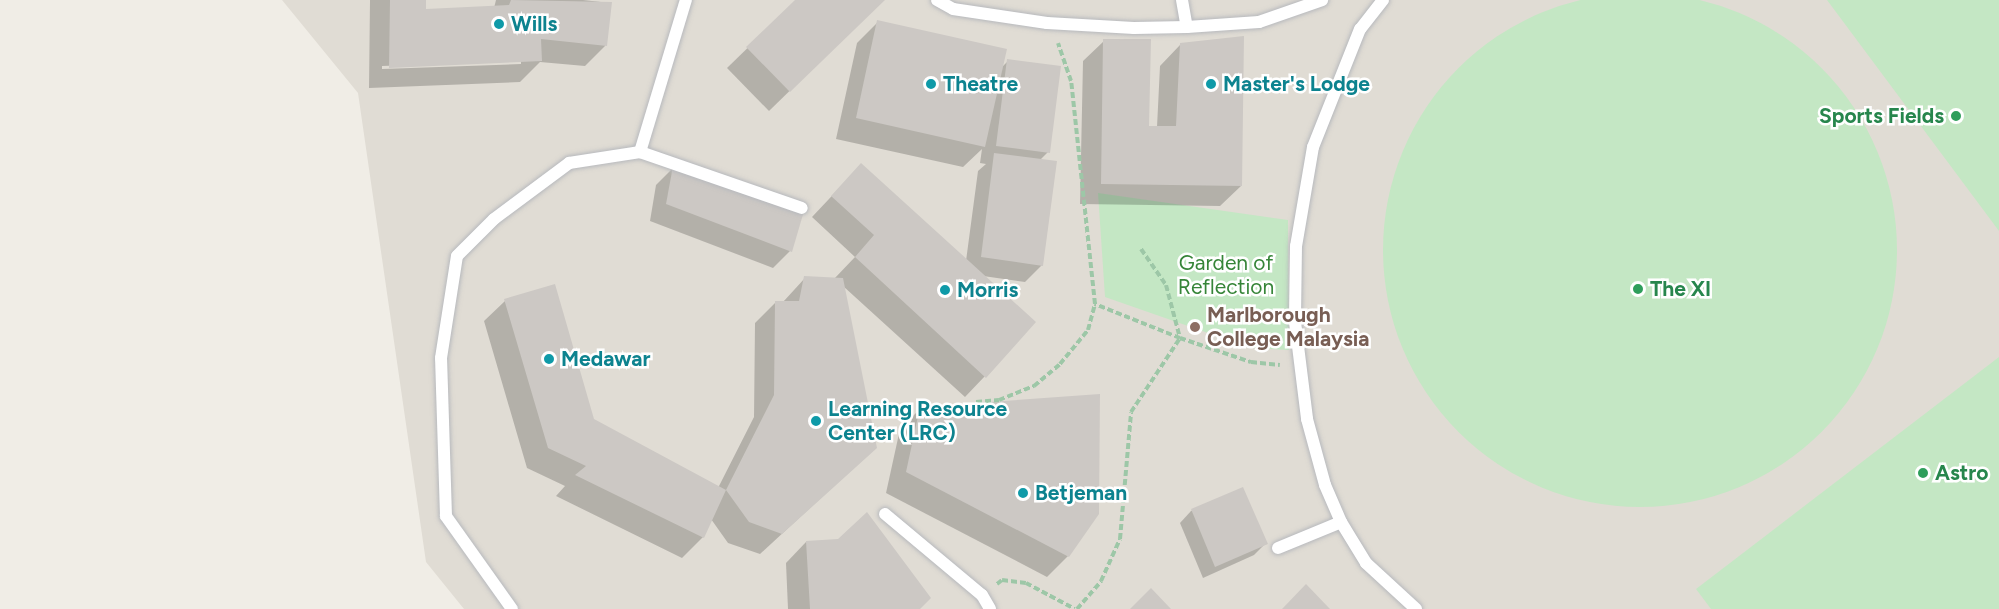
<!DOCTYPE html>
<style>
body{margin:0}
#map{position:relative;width:1999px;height:609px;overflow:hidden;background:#f0ede6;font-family:Figtree,sans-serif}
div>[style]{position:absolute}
.education>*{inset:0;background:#e0dcd4}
.green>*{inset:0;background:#c4e7c4}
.round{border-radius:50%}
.shadow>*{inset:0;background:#0003}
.building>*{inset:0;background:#ccc8c4}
.path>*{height:4px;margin-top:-2px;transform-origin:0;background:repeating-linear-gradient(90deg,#9dc7a7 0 6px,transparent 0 9px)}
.roads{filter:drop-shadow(0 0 2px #b7b9bd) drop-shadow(0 0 2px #b7b9bd)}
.lane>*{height:12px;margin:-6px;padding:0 6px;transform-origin:6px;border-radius:6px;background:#fff}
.dots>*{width:16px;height:16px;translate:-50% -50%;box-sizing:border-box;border:3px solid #fff;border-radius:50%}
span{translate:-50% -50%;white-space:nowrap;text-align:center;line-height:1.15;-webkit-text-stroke:5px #fff;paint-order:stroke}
.culture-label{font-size:21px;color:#0d838f;font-weight:700}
.left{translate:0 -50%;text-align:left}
.leisure-label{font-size:21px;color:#27864d;font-weight:700}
.right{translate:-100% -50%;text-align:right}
.park-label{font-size:21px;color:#368538}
.education-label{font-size:21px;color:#785e54;font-weight:700}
</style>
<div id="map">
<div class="education">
<div style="clip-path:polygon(282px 0,1999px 0,1999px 609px,464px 609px,426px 562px,358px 93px)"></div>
</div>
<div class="green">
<div class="round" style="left:1383px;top:-7px;width:514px;height:514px"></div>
<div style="clip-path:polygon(1827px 0,1999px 0,1999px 231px)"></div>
<div style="clip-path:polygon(1098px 193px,1288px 220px,1289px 350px,1251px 348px,1105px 297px)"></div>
<div style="clip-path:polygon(1999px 357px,1999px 609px,1711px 609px,1696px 589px)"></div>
</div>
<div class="shadow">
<div style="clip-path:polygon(evenodd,370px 0,425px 0,425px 11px,494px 8px,496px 0,583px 0,610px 3px,605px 46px,585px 66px,540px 62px,520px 82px,369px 88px,370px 0,521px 61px,521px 64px,382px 69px,382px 66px,521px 61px)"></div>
<div style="clip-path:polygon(797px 0,883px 0,769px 111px,727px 68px)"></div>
<div style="clip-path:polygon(878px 22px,1002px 67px,1008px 61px,1048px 152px,1040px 160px,1042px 265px,1025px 282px,983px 276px,985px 376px,965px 397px,843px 286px,875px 448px,760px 554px,728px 543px,711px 519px,703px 537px,682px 558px,556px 496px,565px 486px,527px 468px,484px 321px,505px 301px,592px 420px,718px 488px,754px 417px,755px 323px,776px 302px,783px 302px,805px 278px,834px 279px,855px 257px,812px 217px,861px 165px,966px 261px,978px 171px,986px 164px,980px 163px,982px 149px,963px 167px,836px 139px,857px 43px)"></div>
<div style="clip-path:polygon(1104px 41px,1147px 127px,1157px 127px,1160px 66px,1180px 45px,1241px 186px,1220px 206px,1080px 204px,1083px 61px)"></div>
<div style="clip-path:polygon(673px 168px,802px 212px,790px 251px,773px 268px,650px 221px,656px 185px)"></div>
<div style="clip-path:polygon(921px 408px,1068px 556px,1047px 577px,886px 493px,900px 429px)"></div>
<div style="clip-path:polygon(1243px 489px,1266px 543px,1254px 555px,1203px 578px,1180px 523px,1191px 511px)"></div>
<div style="clip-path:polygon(806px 542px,918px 609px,788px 609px,786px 563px)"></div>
</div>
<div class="building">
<div style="clip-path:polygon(390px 0,426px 0,426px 9px,509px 5px,511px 0,612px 2px,607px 46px,541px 39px,542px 61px,389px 68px)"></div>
<div style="clip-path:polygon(795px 0,885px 0,790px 92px,746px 47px)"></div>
<div style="clip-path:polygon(877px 20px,1007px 49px,985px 147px,856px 118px)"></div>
<div style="clip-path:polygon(1244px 36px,1242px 186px,1101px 184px,1103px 39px,1151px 39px,1149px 126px,1176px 126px,1180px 43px)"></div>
<div style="clip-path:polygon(1007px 59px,1061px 66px,1050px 153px,996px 146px)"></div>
<div style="clip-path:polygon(994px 153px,1057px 161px,1043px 266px,981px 257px)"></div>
<div style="clip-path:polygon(861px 163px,1036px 322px,986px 378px,855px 257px,874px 235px,831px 196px)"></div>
<div style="clip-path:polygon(673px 166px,804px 211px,792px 252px,666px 204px)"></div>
<div style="clip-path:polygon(804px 276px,843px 278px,877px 448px,782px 534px,749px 522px,726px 490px,704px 538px,575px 475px,586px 466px,548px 448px,504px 299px,555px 284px,594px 419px,726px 490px,774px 395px,775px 301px,799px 301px)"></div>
<div style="clip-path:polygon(1100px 394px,1099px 514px,1069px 557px,906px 472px,920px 407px)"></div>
<div style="clip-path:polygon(1243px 487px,1268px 544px,1215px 567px,1191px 509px)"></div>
<div style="clip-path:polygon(867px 512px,931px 598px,920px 609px,810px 609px,806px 541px,838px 539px)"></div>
<div style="clip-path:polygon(1306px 584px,1330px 609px,1282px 609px)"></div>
<div style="clip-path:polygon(1151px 588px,1171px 609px,1130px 609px)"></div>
</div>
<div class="path">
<div style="left:1141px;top:249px;width:44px;rotate:55.2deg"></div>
<div style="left:1166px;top:285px;width:55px;rotate:75.2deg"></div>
<div style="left:1180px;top:338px;width:75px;rotate:18.7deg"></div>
<div style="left:1251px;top:362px;width:29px;rotate:6deg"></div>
<div style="left:976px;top:402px;width:23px;rotate:-5deg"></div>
<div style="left:999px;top:400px;width:38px;rotate:-22deg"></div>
<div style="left:1034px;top:386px;width:34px;rotate:-40deg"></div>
<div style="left:1060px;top:364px;width:44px;rotate:-50.5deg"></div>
<div style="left:1088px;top:330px;width:27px;rotate:-75deg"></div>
<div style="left:1095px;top:304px;width:224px;rotate:-96.1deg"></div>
<div style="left:1071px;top:81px;width:40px;rotate:-108.9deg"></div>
<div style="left:997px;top:584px;width:6px;rotate:-39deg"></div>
<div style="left:1002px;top:580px;width:24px;rotate:7deg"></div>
<div style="left:1026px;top:583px;width:55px;rotate:28deg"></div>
<div style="left:1077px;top:609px;width:37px;rotate:-49deg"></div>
<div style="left:1101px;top:581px;width:46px;rotate:-65.7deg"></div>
<div style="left:1120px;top:539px;width:127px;rotate:-85deg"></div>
<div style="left:1131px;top:412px;width:89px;rotate:-56.5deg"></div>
<div style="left:1180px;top:338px;width:92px;rotate:-158.2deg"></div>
</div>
<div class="roads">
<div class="lane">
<div style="left:937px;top:0;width:18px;rotate:29deg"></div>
<div style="left:953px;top:9px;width:95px;rotate:8.5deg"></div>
<div style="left:1047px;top:23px;width:87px;rotate:3.3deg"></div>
<div style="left:1134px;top:28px;width:53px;rotate:-1.1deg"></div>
<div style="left:1187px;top:27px;width:72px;rotate:-4deg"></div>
<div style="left:1259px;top:22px;width:67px;rotate:-19.2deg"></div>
<div style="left:1182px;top:0;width:27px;rotate:80deg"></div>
<div style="left:1383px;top:0;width:37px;rotate:128deg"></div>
<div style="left:1360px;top:29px;width:127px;rotate:111.7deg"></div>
<div style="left:1313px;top:147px;width:100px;rotate:99.7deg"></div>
<div style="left:1296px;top:246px;width:76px;rotate:90.8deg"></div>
<div style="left:1295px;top:322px;width:98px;rotate:82.9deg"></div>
<div style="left:1307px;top:419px;width:68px;rotate:74.7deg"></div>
<div style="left:1325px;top:485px;width:40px;rotate:66.6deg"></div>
<div style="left:1341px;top:522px;width:48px;rotate:58.6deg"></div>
<div style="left:1366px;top:563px;width:68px;rotate:42.6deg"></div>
<div style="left:640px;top:152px;width:159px;rotate:-73.2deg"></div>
<div style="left:885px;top:514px;width:126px;rotate:39.9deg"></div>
<div style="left:982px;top:595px;width:16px;rotate:60deg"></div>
<div style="left:1278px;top:548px;width:68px;rotate:-22.4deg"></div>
<div style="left:512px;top:609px;width:114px;rotate:-125.4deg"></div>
<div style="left:446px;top:516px;width:158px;rotate:-91.8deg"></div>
<div style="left:441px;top:358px;width:103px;rotate:-81.1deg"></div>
<div style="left:457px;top:256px;width:52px;rotate:-45deg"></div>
<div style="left:494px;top:219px;width:94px;rotate:-36.7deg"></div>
<div style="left:569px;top:163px;width:72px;rotate:-8.8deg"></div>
<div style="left:640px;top:152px;width:171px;rotate:19.1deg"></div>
</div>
</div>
<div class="dots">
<div style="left:499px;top:24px;background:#0f9aa8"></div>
<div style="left:931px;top:84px;background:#0f9aa8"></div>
<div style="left:1211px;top:84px;background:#0f9aa8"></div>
<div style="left:1956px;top:116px;background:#2e9e5b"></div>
<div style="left:1638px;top:289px;background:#2e9e5b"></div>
<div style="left:945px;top:290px;background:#0f9aa8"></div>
<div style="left:1195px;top:327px;background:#8d6e63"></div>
<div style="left:549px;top:359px;background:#0f9aa8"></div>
<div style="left:816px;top:421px;background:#0f9aa8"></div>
<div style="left:1923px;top:473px;background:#2e9e5b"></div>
<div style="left:1023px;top:493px;background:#0f9aa8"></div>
</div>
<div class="culture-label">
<span class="left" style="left:511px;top:24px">Wills</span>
<span class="left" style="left:943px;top:84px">Theatre</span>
<span class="left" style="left:1223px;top:84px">Master's Lodge</span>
<span class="left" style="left:957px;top:290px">Morris</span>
<span class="left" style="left:561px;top:359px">Medawar</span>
<span class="left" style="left:828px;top:421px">Learning Resource<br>Center (LRC)</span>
<span class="left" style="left:1035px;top:493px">Betjeman</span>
</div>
<div class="leisure-label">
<span class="right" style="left:1944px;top:116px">Sports Fields</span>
<span class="left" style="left:1650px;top:289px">The XI</span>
<span class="left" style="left:1935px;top:473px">Astro</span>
</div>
<div class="park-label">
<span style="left:1226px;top:275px">Garden of<br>Reflection</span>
</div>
<div class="education-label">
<span class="left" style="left:1207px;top:327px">Marlborough<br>College Malaysia</span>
</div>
</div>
